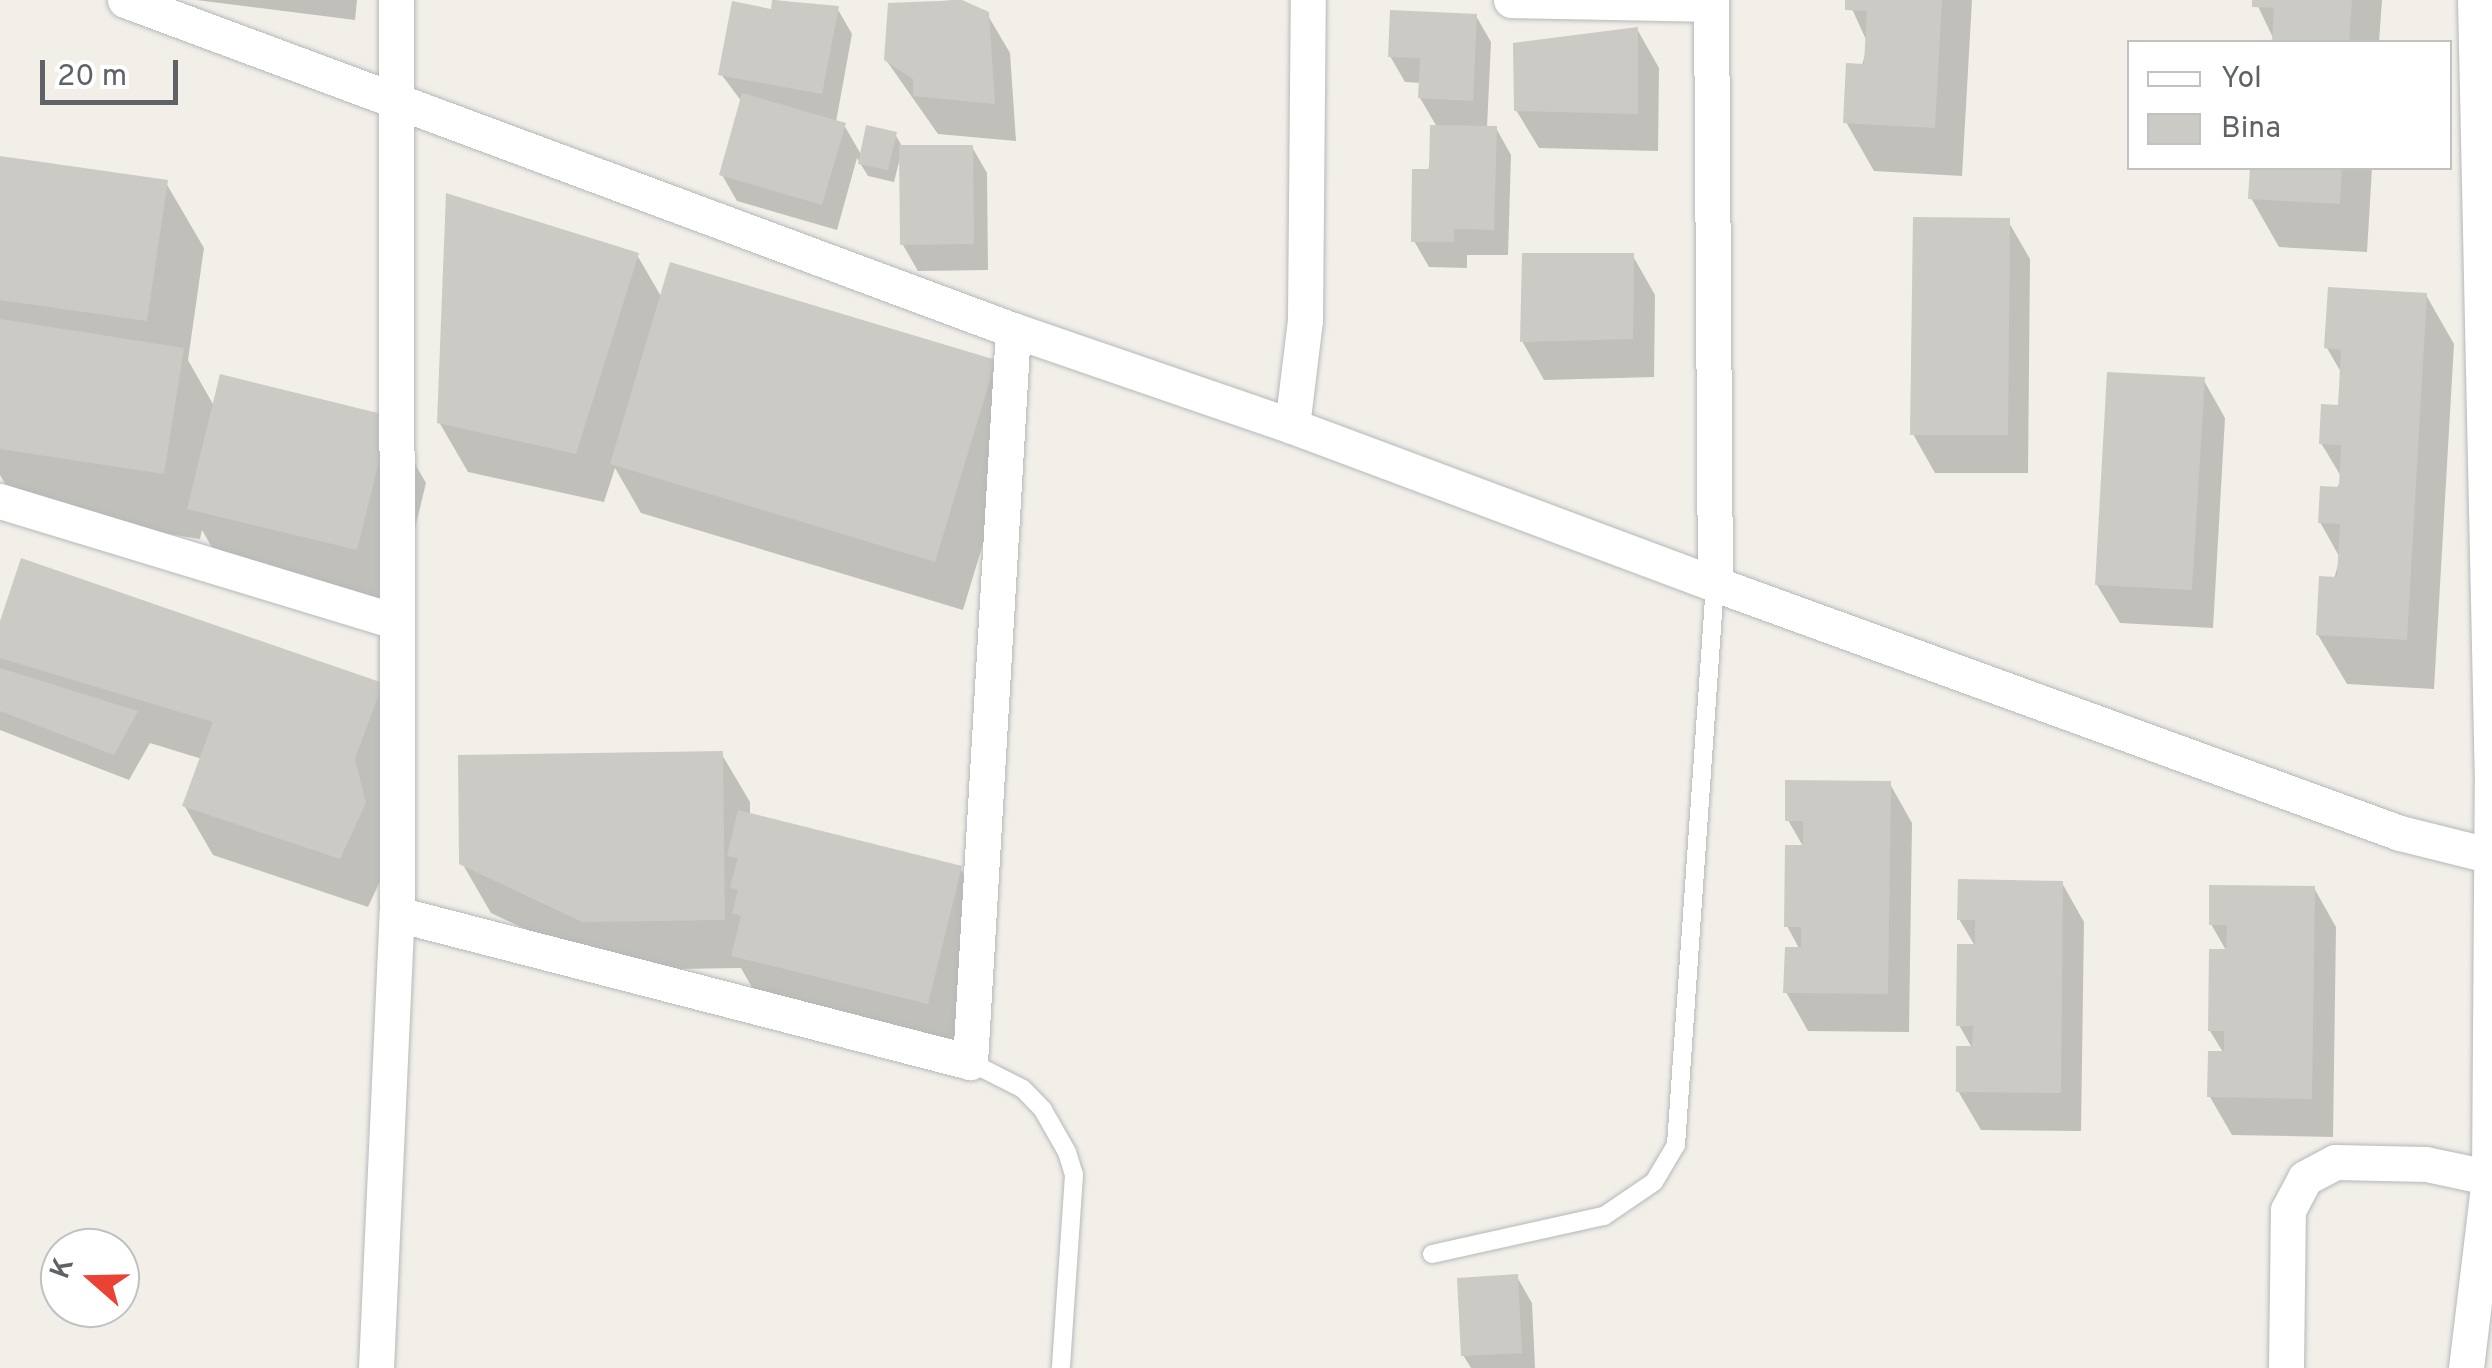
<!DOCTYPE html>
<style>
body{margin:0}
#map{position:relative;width:2492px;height:1368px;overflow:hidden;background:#f1efe8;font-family:Overpass,sans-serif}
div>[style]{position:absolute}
.shadow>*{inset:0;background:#0003}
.building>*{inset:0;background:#cccac5}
.roads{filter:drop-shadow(0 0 2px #b5b8bc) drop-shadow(0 0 2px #b5b8bc)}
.service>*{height:18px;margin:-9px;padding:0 9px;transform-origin:9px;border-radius:9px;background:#fff}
.minor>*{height:35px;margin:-17.5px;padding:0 17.5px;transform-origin:17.5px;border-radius:17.5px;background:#fff}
span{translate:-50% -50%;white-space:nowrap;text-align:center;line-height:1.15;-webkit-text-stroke:8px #fff;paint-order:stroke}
.legend{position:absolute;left:2127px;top:40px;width:325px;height:130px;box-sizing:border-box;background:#fff;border:2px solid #bfc1c3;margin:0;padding:12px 18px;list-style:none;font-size:30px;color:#5f6368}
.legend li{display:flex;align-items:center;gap:20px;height:50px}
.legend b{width:50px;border:2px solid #bfc1c3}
.north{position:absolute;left:40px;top:1228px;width:100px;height:100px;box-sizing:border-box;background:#fff;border:2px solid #bfc1c3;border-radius:50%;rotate:290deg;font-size:28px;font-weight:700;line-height:40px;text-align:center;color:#5f6368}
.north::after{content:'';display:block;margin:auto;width:35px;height:45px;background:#ea4335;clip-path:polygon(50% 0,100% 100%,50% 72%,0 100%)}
.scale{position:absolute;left:40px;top:60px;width:138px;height:45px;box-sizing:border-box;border:5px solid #5f6368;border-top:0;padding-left:12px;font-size:30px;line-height:35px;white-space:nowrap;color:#5f6368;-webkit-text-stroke:8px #fff;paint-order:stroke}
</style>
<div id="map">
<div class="shadow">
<div style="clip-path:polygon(196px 0,357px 0,355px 20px)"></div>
<div style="clip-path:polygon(774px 0,837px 8px,852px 34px,836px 122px,844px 125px,862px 156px,895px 134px,903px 148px,972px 147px,987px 173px,988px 270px,918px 271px,903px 245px,900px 158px,894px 182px,868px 176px,857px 158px,837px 230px,737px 201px,722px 175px,742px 102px,721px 74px,773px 12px)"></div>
<div style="clip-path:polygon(956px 0,987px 14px,1010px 53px,1016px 141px,938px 134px,886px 60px,890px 6px)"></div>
<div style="clip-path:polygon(1848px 0,1972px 0,1962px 176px,1874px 171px,1846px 122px,1868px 44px)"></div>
<div style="clip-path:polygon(2255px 0,2382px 0,2379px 42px,2275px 42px)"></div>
<div style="clip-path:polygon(1476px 16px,1491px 42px,1487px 128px,1496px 128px,1511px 155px,1508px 255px,1467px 255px,1467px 268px,1429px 267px,1414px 241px,1437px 127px,1420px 98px,1421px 83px,1405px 82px,1390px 56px)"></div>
<div style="clip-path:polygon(1637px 29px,1659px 68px,1658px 151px,1539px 148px,1516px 110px)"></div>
<div style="clip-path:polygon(0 159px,166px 183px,204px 248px,188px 360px,214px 406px,388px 418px,426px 483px,394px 614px,227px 574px,202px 530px,200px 539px,21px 511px,0 475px)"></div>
<div style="clip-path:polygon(2253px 168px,2372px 168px,2367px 252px,2279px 247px,2251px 198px)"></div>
<div style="clip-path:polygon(2008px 221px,2030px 259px,2028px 473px,1935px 473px,1913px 434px)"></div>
<div style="clip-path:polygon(637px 255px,662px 298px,994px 362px,1023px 411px,963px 610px,641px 513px,615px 468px,604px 502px,468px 472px,439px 422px)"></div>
<div style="clip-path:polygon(1633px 256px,1655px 295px,1654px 377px,1544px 380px,1522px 341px)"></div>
<div style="clip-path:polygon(2426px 295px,2454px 344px,2434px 689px,2347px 684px,2318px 635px,2340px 558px,2320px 522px,2342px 478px,2321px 443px,2340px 408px,2342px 374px,2327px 348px)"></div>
<div style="clip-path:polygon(2203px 379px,2225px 418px,2213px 628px,2120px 623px,2097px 585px)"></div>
<div style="clip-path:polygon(0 629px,381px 685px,393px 853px,368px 907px,213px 855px,184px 805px,202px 759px,150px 743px,129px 780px,0 730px)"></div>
<div style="clip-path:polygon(721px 753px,750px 802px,750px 816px,960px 868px,989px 917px,955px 1053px,762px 1005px,741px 968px,612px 970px,491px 913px,462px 863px)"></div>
<div style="clip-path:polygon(1890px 784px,1912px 823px,1909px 1032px,1808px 1031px,1786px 992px,1800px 950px,1787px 926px,1804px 848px,1788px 820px)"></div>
<div style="clip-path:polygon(2062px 883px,2084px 922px,2081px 1131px,1981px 1130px,1958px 1091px,1972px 1048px,1959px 1025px,1975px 946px,1959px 919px)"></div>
<div style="clip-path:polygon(2314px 888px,2336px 927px,2333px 1137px,2232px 1135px,2210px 1097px,2224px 1054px,2210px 1031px,2227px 952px,2211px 924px)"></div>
<div style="clip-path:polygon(1517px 1277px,1532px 1303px,1535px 1368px,1471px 1368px,1463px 1355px)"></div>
</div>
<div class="building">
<div style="clip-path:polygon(772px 0,839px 6px,822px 94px,718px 75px,732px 1px,771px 9px)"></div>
<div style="clip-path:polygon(962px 0,989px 12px,995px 104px,913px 96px,913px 79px,884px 60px,888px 3px)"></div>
<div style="clip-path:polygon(1845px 0,1942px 0,1935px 128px,1843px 123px,1846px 63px,1864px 64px,1867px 11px,1845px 10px)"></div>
<div style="clip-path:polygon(2252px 0,2352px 0,2349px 42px,2272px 42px,2274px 8px,2252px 7px)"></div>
<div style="clip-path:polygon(1390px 10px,1477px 14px,1473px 101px,1418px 98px,1420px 58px,1388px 57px)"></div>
<div style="clip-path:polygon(1638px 27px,1638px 114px,1514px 111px,1513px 43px)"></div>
<div style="clip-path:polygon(742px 93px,846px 123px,822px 205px,719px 175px)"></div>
<div style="clip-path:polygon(866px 125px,897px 132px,888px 170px,858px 164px)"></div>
<div style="clip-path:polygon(1430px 125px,1497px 126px,1494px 230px,1454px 229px,1454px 242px,1411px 242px,1412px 169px,1429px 169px)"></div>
<div style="clip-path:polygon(899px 145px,973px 145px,974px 244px,900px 245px)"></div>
<div style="clip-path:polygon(0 156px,168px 180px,147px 321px,0 300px)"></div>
<div style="clip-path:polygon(2250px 168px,2342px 168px,2340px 204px,2248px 199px)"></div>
<div style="clip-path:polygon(446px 193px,639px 253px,576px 454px,437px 423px)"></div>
<div style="clip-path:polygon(1913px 217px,2010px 218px,2008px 435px,1910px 435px)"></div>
<div style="clip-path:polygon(1522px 253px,1634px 253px,1633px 339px,1520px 342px)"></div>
<div style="clip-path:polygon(670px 262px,996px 360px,935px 562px,610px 464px)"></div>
<div style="clip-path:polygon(2328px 287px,2427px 293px,2407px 640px,2316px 635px,2319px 576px,2337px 577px,2340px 524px,2318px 523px,2320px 486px,2339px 487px,2341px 445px,2319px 444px,2321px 404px,2338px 405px,2341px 350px,2324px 348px)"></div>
<div style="clip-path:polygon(0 319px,184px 348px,164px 474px,0 449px)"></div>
<div style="clip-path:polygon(2107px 372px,2205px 377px,2192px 590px,2095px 585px)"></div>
<div style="clip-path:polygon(220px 374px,390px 416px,357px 550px,187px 509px)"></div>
<div style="clip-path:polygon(21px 558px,383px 683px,355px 759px,366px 803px,340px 859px,182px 806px,213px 722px,0 658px,0 621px)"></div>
<div style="clip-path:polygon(0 668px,138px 711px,114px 755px,0 711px)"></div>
<div style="clip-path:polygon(723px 751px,725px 920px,582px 922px,459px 864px,458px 755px)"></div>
<div style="clip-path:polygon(1785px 780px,1891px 781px,1888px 994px,1783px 993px,1785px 947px,1801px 947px,1801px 927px,1784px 927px,1785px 845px,1803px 845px,1803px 821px,1785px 821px)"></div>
<div style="clip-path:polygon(738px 810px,962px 866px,928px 1004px,731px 956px,741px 916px,732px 913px,738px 890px,730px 887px,738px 858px,727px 856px)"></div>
<div style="clip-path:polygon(1958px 879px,2063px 881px,2061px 1093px,1956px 1092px,1956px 1046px,1972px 1046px,1973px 1026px,1956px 1026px,1957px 944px,1975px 944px,1975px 920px,1957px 920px)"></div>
<div style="clip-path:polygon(2209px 885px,2315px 886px,2312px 1099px,2207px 1097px,2208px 1051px,2224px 1051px,2224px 1031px,2208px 1031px,2209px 949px,2226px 949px,2227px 925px,2209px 925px)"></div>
<div style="clip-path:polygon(1518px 1274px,1522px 1353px,1461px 1356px,1457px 1278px)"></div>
</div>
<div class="roads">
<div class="service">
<div style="left:970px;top:1062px;width:59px;rotate:27deg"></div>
<div style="left:1023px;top:1089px;width:29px;rotate:46deg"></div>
<div style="left:1043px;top:1110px;width:48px;rotate:60.3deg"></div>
<div style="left:1067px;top:1152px;width:24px;rotate:73deg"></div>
<div style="left:1074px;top:1175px;width:193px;rotate:93.9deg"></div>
<div style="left:1432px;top:1254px;width:176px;rotate:-12.5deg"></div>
<div style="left:1604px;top:1216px;width:60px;rotate:-34.2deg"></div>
<div style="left:1654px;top:1182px;width:43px;rotate:-59.3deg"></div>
<div style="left:1676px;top:1145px;width:562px;rotate:-86.02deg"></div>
</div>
<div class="minor">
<div style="left:125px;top:0;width:947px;rotate:20.39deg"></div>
<div style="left:1013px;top:330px;width:295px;rotate:19deg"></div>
<div style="left:1292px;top:426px;width:107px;rotate:-83deg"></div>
<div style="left:1305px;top:320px;width:320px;rotate:-89.5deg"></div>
<div style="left:1511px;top:0;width:200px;rotate:1.1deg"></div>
<div style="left:1711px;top:0;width:584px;rotate:89.61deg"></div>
<div style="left:1715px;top:584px;width:729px;rotate:19.98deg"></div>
<div style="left:2400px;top:833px;width:95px;rotate:14deg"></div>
<div style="left:1292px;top:426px;width:452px;rotate:20.5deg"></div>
<div style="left:0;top:501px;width:413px;rotate:16.9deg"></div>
<div style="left:397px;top:914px;width:592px;rotate:14.48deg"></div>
<div style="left:970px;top:1062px;width:733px;rotate:-86.64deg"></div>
<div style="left:376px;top:1368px;width:454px;rotate:-87.4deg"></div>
<div style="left:397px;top:914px;width:914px;rotate:-90.06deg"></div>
<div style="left:2286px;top:1368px;width:158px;rotate:-89.3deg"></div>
<div style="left:2288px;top:1210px;width:36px;rotate:-62deg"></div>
<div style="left:2305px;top:1178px;width:34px;rotate:-28deg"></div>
<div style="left:2335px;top:1162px;width:91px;rotate:1.3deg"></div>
<div style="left:2426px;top:1164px;width:67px;rotate:12deg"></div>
<div style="left:2466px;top:1368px;width:191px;rotate:-83.1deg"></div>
<div style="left:2489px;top:1178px;width:393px;rotate:-89.6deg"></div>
<div style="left:2492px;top:785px;width:785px;rotate:-91.24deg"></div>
</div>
</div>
<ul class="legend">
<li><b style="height:12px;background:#fff"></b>Yol</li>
<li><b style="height:28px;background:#cccac5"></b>Bina</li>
</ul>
<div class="north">K</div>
<div class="scale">20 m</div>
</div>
